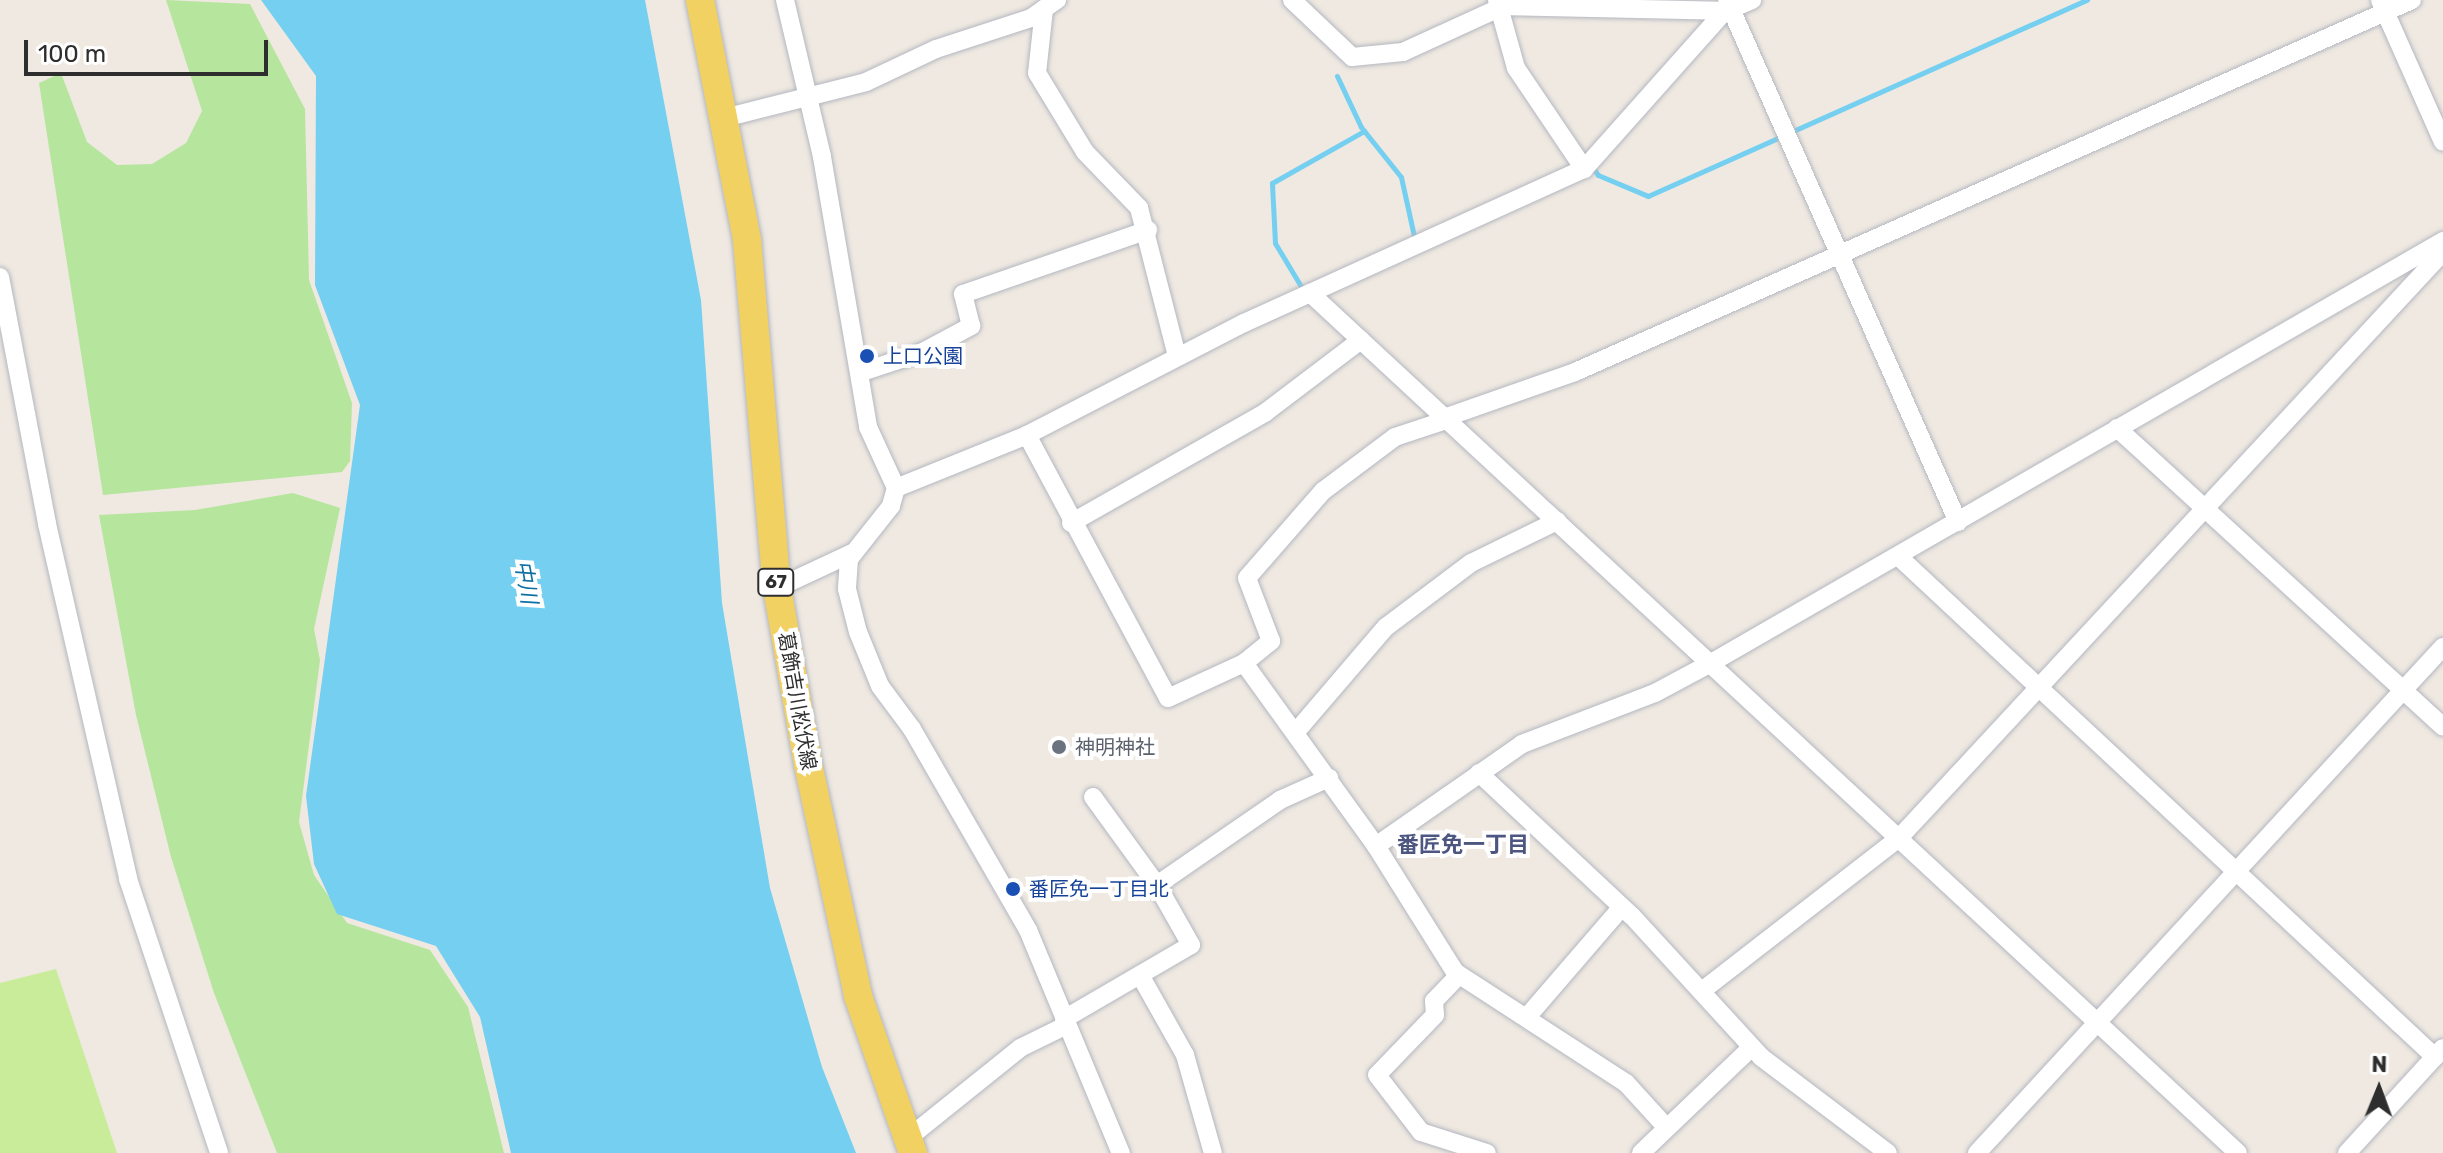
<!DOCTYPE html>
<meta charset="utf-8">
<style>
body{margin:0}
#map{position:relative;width:2443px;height:1153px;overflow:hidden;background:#efe9e1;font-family:Rubik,"Noto Sans JP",sans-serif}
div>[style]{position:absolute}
.green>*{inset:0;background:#b6e59e}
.pitch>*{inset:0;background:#c9ec9a}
.water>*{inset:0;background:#75cff0}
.stream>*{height:5px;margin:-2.5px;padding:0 2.5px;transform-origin:2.5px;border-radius:2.5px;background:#75cff0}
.roads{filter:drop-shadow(0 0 2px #b4b7c1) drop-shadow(0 0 2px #b4b7c1)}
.street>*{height:18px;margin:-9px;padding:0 9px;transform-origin:9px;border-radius:9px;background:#fff}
.primary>*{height:28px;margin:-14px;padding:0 14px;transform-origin:14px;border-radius:14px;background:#f2d163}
.dots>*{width:22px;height:22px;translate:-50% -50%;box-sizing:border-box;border:4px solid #fff;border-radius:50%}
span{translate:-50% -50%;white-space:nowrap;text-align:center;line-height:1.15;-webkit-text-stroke:8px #fff;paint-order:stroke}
.shield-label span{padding:2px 6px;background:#fff;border:2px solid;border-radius:6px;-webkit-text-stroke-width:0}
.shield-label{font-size:18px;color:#2e2e2e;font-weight:700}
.transit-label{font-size:20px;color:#164399}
.left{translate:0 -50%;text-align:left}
.street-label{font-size:20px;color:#2e2e2e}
.worship-label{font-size:20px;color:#5b616d}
.water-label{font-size:22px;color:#0d6fa3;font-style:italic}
.neighbourhood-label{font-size:22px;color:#4d5680;font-weight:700}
.north{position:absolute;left:2339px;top:1049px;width:80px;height:80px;-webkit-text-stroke:6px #fff;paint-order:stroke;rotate:1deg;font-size:22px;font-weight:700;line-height:32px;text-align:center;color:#2e2e2e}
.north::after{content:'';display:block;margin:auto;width:28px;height:36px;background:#2e2e2e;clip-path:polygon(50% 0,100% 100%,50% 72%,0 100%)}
.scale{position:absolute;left:24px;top:40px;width:244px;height:36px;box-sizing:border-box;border:4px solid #2e2e2e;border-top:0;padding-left:10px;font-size:24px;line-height:28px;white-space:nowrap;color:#2e2e2e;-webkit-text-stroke:6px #fff;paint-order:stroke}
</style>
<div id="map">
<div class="green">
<div style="clip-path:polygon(166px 0,250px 4px,305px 109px,309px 280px,352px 403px,350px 461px,342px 472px,103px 495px,39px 83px,61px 73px,87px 142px,117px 165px,152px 164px,186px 143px,202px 111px)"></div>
<div style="clip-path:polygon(293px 493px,340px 508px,314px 629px,320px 660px,299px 822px,314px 875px,347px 923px,430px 950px,468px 1007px,504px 1153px,277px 1153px,214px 993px,171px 857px,136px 715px,99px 515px,195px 510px)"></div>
</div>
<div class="pitch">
<div style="clip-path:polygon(56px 969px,117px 1153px,0 1153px,0 983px)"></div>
</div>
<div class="water">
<div style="clip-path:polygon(261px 0,645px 0,701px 300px,722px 603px,770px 888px,822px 1067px,856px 1153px,511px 1153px,480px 1017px,436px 946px,337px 914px,314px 864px,306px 796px,360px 405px,315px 285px,316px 76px)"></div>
</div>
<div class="stream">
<div style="left:1337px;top:76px;width:56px;rotate:64.8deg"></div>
<div style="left:1361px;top:127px;width:64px;rotate:51.3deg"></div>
<div style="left:1401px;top:177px;width:60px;rotate:77.6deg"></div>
<div style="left:1591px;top:165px;width:12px;rotate:55deg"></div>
<div style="left:1598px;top:175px;width:54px;rotate:22.8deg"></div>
<div style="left:1648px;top:196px;width:481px;rotate:-24.1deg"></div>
<div style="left:1302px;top:288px;width:52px;rotate:-121deg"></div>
<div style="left:1275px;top:243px;width:60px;rotate:-92.9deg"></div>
<div style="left:1272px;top:183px;width:106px;rotate:-29.5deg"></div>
</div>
<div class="roads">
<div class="street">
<div style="left:785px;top:0;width:161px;rotate:76.7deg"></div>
<div style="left:822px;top:157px;width:274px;rotate:80.3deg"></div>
<div style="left:868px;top:427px;width:67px;rotate:65.3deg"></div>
<div style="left:896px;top:488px;width:19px;rotate:106deg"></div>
<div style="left:891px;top:506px;width:68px;rotate:128.4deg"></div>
<div style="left:849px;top:559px;width:30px;rotate:94deg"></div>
<div style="left:847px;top:589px;width:44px;rotate:75.7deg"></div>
<div style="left:858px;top:632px;width:58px;rotate:67.8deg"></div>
<div style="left:880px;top:686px;width:54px;rotate:53.3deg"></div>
<div style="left:912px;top:729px;width:232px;rotate:60deg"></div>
<div style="left:1028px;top:930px;width:242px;rotate:67.4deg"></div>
<div style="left:1292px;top:0;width:83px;rotate:43.5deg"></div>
<div style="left:1352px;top:57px;width:51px;rotate:-5.6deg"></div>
<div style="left:1403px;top:52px;width:106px;rotate:-24.6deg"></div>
<div style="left:1497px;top:0;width:71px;rotate:74.4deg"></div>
<div style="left:1516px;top:68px;width:122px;rotate:56deg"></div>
<div style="left:1727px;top:0;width:571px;rotate:66.13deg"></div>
<div style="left:2380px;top:0;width:155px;rotate:66.1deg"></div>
<div style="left:1499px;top:6px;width:233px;rotate:1.2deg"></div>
<div style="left:1044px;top:9px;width:64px;rotate:96.2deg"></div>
<div style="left:1037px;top:73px;width:92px;rotate:58.7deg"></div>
<div style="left:1085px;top:152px;width:78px;rotate:46deg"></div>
<div style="left:1139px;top:208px;width:153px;rotate:75.6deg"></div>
<div style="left:1731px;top:9px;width:23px;rotate:-23deg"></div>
<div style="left:724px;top:118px;width:146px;rotate:-14.2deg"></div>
<div style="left:866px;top:82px;width:77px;rotate:-25.2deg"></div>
<div style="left:936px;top:49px;width:100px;rotate:-18.1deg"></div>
<div style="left:1031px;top:18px;width:32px;rotate:-35deg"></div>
<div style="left:0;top:277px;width:251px;rotate:79.2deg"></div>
<div style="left:47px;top:524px;width:364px;rotate:77.1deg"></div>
<div style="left:128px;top:879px;width:289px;rotate:71.6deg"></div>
<div style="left:1310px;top:293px;width:1265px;rotate:42.82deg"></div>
<div style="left:862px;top:372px;width:64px;rotate:-18.2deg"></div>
<div style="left:923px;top:352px;width:55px;rotate:-28.4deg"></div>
<div style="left:971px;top:326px;width:33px;rotate:-104deg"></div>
<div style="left:963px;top:294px;width:196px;rotate:-19.1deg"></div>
<div style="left:1444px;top:418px;width:139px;rotate:-19.3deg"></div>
<div style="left:1575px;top:372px;width:916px;rotate:-23.96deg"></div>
<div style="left:2117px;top:428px;width:442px;rotate:42.5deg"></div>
<div style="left:1027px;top:435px;width:298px;rotate:61.8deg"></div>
<div style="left:1168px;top:698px;width:84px;rotate:-24.7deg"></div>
<div style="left:1244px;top:663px;width:35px;rotate:-39deg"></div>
<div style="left:1271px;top:641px;width:67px;rotate:-110.9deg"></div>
<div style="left:1247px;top:578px;width:116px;rotate:-48.9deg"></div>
<div style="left:1323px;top:491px;width:90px;rotate:-36.9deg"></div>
<div style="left:1395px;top:437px;width:54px;rotate:-18.4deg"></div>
<div style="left:896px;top:488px;width:141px;rotate:-22deg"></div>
<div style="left:1027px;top:435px;width:244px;rotate:-27.3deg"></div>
<div style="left:1244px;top:323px;width:373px;rotate:-24.4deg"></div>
<div style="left:1584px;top:169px;width:212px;rotate:-48.3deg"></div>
<div style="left:1071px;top:523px;width:224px;rotate:-29.6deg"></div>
<div style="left:1266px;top:412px;width:119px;rotate:-37.2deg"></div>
<div style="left:1899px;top:557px;width:733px;rotate:43.01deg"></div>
<div style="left:777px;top:588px;width:83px;rotate:-25deg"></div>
<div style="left:1244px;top:663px;width:226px;rotate:54.2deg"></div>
<div style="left:1376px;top:846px;width:149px;rotate:57.9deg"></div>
<div style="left:1455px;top:972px;width:204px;rotate:33deg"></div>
<div style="left:1626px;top:1083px;width:59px;rotate:47.7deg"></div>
<div style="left:1295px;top:733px;width:140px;rotate:-49.4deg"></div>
<div style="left:1386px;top:627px;width:106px;rotate:-37deg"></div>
<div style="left:1471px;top:563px;width:96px;rotate:-26deg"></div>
<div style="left:1479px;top:773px;width:209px;rotate:43.1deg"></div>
<div style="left:1632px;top:916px;width:191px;rotate:47.5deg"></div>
<div style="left:1761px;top:1057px;width:159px;rotate:37.1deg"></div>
<div style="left:1093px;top:797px;width:109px;rotate:54deg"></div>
<div style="left:1376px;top:846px;width:178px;rotate:-34.9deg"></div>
<div style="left:1522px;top:744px;width:142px;rotate:-21deg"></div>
<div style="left:1655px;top:693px;width:64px;rotate:-28.2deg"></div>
<div style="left:1711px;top:663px;width:845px;rotate:-29.96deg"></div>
<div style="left:1140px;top:975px;width:92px;rotate:60.6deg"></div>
<div style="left:1185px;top:1055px;width:102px;rotate:74.1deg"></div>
<div style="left:1459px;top:975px;width:36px;rotate:134deg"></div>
<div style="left:1434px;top:1001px;width:14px;rotate:86deg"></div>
<div style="left:1435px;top:1015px;width:83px;rotate:134deg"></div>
<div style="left:1377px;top:1075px;width:72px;rotate:52.3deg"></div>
<div style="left:1421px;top:1132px;width:69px;rotate:17.7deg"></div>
<div style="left:1703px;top:990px;width:248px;rotate:-37.8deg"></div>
<div style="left:1899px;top:838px;width:800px;rotate:-47.13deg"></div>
<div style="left:1527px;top:1017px;width:145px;rotate:-49.2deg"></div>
<div style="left:1064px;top:1019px;width:147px;rotate:-30.2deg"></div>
<div style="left:1191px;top:945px;width:69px;rotate:-119.5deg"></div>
<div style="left:1157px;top:885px;width:150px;rotate:-34.6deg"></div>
<div style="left:1280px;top:800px;width:54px;rotate:-24.2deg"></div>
<div style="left:907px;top:1139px;width:145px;rotate:-38.8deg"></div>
<div style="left:1020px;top:1048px;width:50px;rotate:-26.1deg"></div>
<div style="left:1641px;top:1153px;width:153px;rotate:-43.7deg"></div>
<div style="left:1977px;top:1153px;width:688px;rotate:-47.36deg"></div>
<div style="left:2347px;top:1153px;width:142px;rotate:-47.6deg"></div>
</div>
<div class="primary">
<div style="left:700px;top:0;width:245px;rotate:78.9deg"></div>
<div style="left:747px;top:240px;width:349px;rotate:85.1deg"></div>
<div style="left:777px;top:588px;width:179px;rotate:80deg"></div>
<div style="left:808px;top:764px;width:237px;rotate:77.8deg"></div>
<div style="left:858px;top:996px;width:166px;rotate:70.7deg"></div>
</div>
</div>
<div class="dots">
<div style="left:867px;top:356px;background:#1a4fb4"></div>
<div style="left:1059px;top:747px;background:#6b7280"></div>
<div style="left:1013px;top:889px;background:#1a4fb4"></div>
</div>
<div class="shield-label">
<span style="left:776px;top:582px">67</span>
</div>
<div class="transit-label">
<span class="left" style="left:883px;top:356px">上口公園</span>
<span class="left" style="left:1029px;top:889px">番匠免一丁目北</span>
</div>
<div class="street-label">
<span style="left:797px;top:701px;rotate:80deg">葛飾吉川松伏線</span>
</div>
<div class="worship-label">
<span class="left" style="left:1075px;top:747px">神明神社</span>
</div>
<div class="water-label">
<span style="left:526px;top:582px;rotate:80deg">中川</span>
</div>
<div class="neighbourhood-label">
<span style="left:1463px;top:845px">番匠免一丁目</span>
</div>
<div class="north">N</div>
<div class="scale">100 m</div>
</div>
